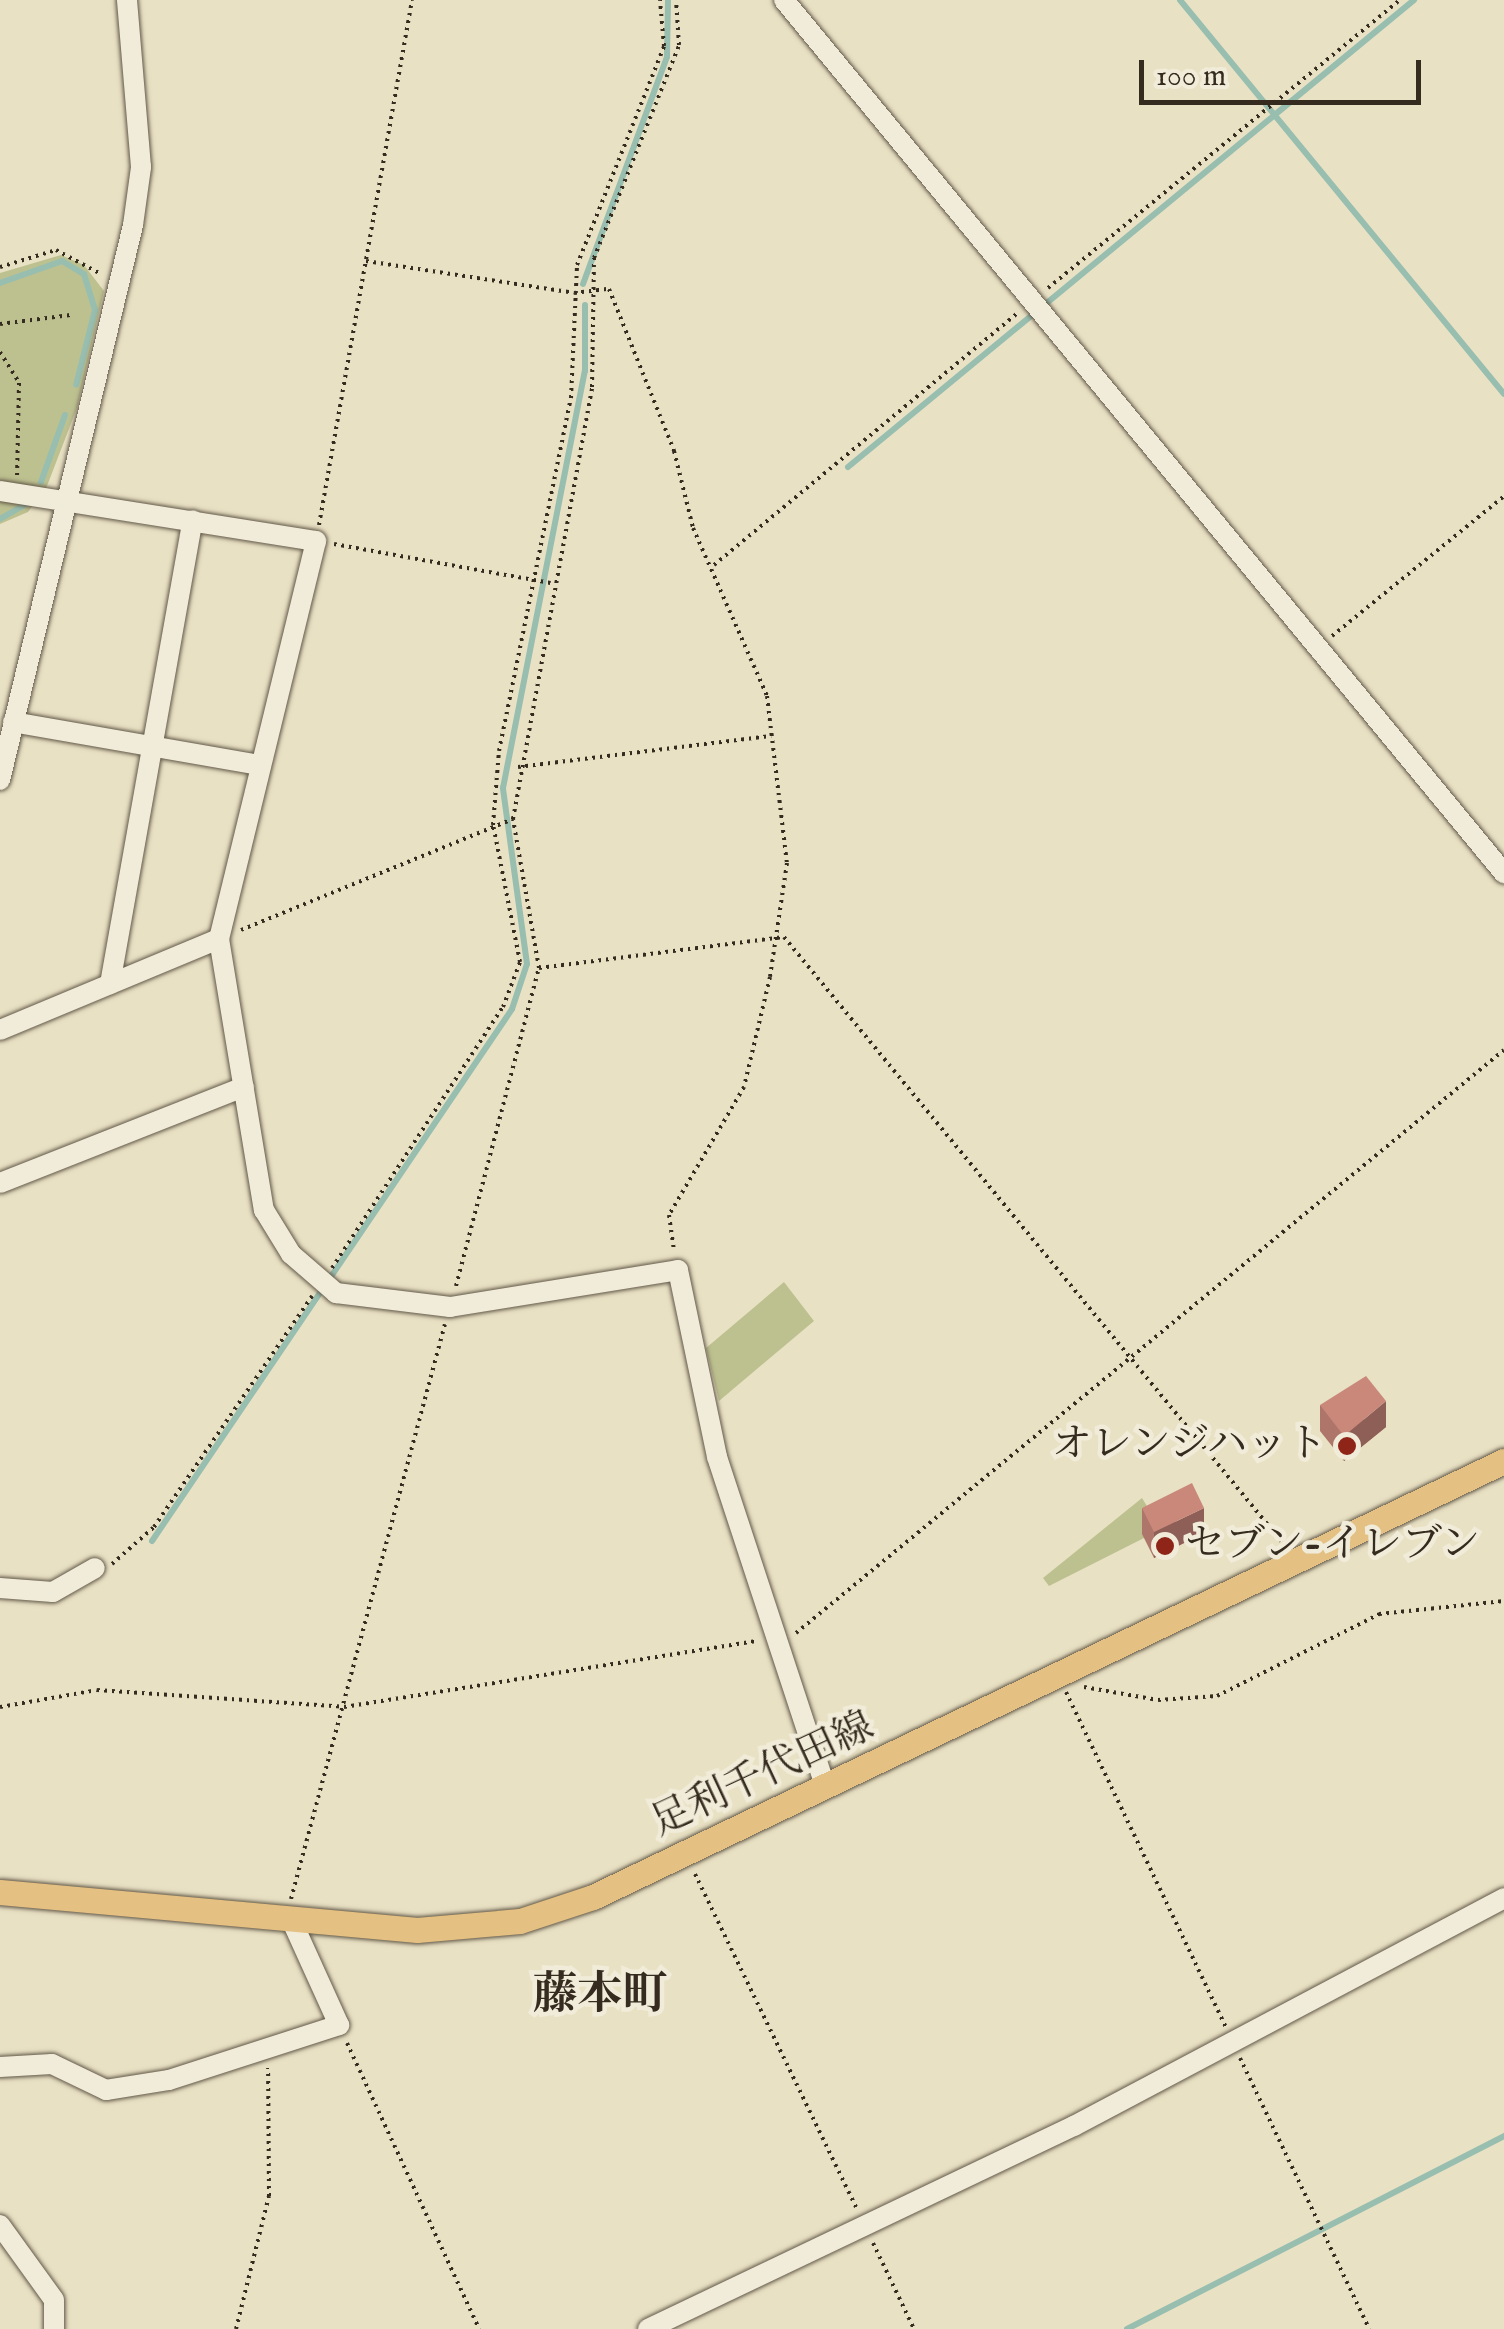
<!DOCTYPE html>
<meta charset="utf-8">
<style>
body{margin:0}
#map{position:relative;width:1504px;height:2329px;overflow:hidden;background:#e9e1c4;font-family:"IM FELL English","Noto Serif JP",serif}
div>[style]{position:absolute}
.green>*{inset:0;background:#bdc190}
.stream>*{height:6px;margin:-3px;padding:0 3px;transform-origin:3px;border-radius:3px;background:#98beb0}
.path>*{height:4px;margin-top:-2px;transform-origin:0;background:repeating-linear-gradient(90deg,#352b1f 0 2.5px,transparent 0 7.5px)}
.roads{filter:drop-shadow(0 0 2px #625848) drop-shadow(0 0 2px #625848)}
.minor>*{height:20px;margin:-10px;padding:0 10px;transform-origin:10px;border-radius:10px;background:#f1ecd9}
.major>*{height:25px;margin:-12.5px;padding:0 12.5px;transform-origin:12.5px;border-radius:12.5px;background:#e4c082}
.wall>*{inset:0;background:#ae756a}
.shaded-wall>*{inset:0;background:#8d5f56}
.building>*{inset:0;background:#ca887b}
.dots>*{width:28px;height:28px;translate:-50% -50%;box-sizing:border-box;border:5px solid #f1ecd9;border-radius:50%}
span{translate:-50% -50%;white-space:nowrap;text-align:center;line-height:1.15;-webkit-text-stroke:9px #f1ecd9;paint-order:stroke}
.poi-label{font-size:40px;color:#352b1f}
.right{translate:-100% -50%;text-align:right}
.left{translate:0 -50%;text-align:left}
.street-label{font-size:40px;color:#352b1f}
.quarter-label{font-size:45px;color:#352b1f;font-weight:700}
.scale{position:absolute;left:1139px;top:60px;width:282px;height:45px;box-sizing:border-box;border:5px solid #352b1f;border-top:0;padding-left:12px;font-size:30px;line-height:35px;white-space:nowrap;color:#352b1f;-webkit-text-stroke:8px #f1ecd9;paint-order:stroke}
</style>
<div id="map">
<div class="green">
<div style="clip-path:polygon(61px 255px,84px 265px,104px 291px,77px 408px,47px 486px,28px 512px,0 524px,0 273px)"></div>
<div style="clip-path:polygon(784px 1282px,814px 1321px,719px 1401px,706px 1348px)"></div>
<div style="clip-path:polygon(1142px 1498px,1158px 1524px,1144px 1538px,1049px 1586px,1043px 1578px)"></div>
</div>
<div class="stream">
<div style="left:1180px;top:0;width:510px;rotate:50.57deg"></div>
<div style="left:0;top:283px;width:66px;rotate:-19.5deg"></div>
<div style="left:62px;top:261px;width:26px;rotate:31deg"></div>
<div style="left:84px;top:274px;width:38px;rotate:73deg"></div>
<div style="left:95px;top:310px;width:77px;rotate:104.2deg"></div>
<div style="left:583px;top:284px;width:242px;rotate:-69.7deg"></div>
<div style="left:667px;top:57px;width:57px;rotate:-89deg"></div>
<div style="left:848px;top:467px;width:734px;rotate:-39.53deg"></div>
<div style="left:41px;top:482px;width:71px;rotate:-70.3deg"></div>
<div style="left:0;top:519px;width:34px;rotate:-30deg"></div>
<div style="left:152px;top:1541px;width:642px;rotate:-55.91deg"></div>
<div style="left:512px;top:1009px;width:47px;rotate:-71.6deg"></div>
<div style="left:527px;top:964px;width:178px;rotate:-97.8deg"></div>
<div style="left:503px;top:788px;width:425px;rotate:-78.9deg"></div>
<div style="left:585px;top:371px;width:66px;rotate:-90deg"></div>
<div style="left:1127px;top:2329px;width:424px;rotate:-27.1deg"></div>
</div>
<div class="path">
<div style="left:366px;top:261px;width:210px;rotate:8.7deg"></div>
<div style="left:574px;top:293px;width:35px;rotate:-7deg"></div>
<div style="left:609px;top:289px;width:175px;rotate:68.1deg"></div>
<div style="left:674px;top:451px;width:79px;rotate:76.1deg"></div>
<div style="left:693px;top:528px;width:184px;rotate:66.2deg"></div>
<div style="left:767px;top:696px;width:168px;rotate:83.2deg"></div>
<div style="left:787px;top:863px;width:115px;rotate:98.5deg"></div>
<div style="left:770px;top:977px;width:113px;rotate:103.3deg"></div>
<div style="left:744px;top:1087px;width:148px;rotate:120.4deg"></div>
<div style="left:669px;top:1215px;width:34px;rotate:82deg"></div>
<div style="left:0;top:267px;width:59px;rotate:-16.9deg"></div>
<div style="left:56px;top:250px;width:51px;rotate:28.1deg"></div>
<div style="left:1048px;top:288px;width:455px;rotate:-39.3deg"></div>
<div style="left:0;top:324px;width:71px;rotate:-7.3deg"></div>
<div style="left:0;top:352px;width:36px;rotate:58deg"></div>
<div style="left:19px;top:383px;width:92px;rotate:91.2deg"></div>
<div style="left:319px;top:525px;width:533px;rotate:-79.95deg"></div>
<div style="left:334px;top:544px;width:220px;rotate:10.2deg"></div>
<div style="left:714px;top:565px;width:395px;rotate:-39.7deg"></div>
<div style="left:1332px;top:636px;width:222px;rotate:-39.1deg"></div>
<div style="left:518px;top:767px;width:255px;rotate:-7deg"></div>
<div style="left:241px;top:930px;width:294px;rotate:-22.2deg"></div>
<div style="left:513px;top:819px;width:439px;rotate:-79.6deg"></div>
<div style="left:592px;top:387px;width:129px;rotate:-89.1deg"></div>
<div style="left:594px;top:258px;width:229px;rotate:-68.2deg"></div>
<div style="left:679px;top:45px;width:45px;rotate:-93.8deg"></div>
<div style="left:539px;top:968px;width:247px;rotate:-7.2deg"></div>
<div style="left:784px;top:937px;width:784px;rotate:50.54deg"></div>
<div style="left:332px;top:1268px;width:312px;rotate:-56.8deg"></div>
<div style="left:503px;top:1007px;width:48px;rotate:-69.3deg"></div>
<div style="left:520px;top:962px;width:140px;rotate:-101.1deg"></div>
<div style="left:493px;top:825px;width:74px;rotate:-85.4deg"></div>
<div style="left:499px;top:751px;width:360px;rotate:-78.5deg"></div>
<div style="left:571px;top:398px;width:133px;rotate:-87.4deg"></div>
<div style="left:577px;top:265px;width:236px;rotate:-68.3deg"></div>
<div style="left:664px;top:46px;width:46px;rotate:-95deg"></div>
<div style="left:456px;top:1286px;width:329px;rotate:-75.4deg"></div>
<div style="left:539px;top:968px;width:151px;rotate:-99.9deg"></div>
<div style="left:112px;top:1564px;width:56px;rotate:-41.4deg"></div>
<div style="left:154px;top:1527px;width:280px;rotate:-55.6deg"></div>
<div style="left:796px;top:1633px;width:917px;rotate:-39.47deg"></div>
<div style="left:1084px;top:1687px;width:75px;rotate:10deg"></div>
<div style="left:1158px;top:1700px;width:59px;rotate:-3.9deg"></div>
<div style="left:1217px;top:1696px;width:182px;rotate:-26.8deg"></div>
<div style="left:1379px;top:1614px;width:126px;rotate:-5.9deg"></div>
<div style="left:1066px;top:1692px;width:371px;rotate:64.5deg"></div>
<div style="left:0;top:1707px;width:98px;rotate:-9.9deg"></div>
<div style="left:97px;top:1690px;width:248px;rotate:3.9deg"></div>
<div style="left:344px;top:1707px;width:419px;rotate:-9.1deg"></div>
<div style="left:695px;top:1874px;width:370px;rotate:64.2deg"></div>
<div style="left:291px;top:1899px;width:595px;rotate:-75.01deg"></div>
<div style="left:347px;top:2043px;width:315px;rotate:65.2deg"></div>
<div style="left:1240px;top:2058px;width:300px;rotate:64.5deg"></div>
<div style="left:873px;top:2243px;width:95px;rotate:64.5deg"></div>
<div style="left:236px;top:2329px;width:137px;rotate:-76.1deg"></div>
<div style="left:269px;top:2196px;width:128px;rotate:-90.4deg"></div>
</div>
<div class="roads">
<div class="minor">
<div style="left:784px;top:0;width:1132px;rotate:50.49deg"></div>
<div style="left:0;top:491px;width:320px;rotate:9deg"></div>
<div style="left:316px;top:541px;width:410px;rotate:103.7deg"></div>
<div style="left:219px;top:939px;width:275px;rotate:80.6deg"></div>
<div style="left:264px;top:1210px;width:52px;rotate:58.5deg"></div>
<div style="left:291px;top:1254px;width:60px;rotate:40.9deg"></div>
<div style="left:336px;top:1293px;width:115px;rotate:7deg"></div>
<div style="left:450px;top:1307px;width:231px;rotate:-9.2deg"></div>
<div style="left:678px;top:1270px;width:191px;rotate:78.2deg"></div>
<div style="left:717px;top:1457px;width:348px;rotate:71.8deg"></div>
<div style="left:13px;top:722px;width:251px;rotate:9.9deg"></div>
<div style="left:0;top:780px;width:571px;rotate:-76.52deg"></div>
<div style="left:133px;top:225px;width:59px;rotate:-82.1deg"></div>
<div style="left:141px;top:167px;width:168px;rotate:-94.8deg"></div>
<div style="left:110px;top:984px;width:471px;rotate:-79.9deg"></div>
<div style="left:0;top:1030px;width:237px;rotate:-22.6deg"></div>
<div style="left:0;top:1183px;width:262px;rotate:-21.5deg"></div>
<div style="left:0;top:1588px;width:53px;rotate:4.3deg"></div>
<div style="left:53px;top:1592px;width:48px;rotate:-29.7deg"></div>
<div style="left:0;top:2067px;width:52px;rotate:-3.3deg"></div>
<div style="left:52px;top:2064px;width:60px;rotate:25.7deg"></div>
<div style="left:106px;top:2090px;width:64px;rotate:-9deg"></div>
<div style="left:169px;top:2080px;width:179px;rotate:-17.9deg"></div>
<div style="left:339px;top:2025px;width:116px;rotate:-114.4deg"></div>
<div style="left:0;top:2225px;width:92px;rotate:54.2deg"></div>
<div style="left:54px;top:2300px;width:29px;rotate:90deg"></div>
<div style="left:648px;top:2329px;width:472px;rotate:-25.5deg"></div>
<div style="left:1074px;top:2126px;width:487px;rotate:-27.9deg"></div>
</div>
<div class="major">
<div style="left:0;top:1892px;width:419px;rotate:5.2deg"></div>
<div style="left:417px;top:1930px;width:103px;rotate:-5deg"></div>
<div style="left:520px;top:1921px;width:77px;rotate:-18.2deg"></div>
<div style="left:593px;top:1897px;width:1010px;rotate:-25.58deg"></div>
</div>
</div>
<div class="wall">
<div style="clip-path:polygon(1320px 1405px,1386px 1427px,1344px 1461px,1320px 1431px)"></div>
<div style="clip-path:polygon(1142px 1508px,1204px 1533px,1154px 1558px,1142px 1534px)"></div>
</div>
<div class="shaded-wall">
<div style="clip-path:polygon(1386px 1401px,1386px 1427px,1344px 1461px,1344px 1436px)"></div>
<div style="clip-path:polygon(1204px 1508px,1204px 1533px,1154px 1558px,1154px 1532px)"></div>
</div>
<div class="building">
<div style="clip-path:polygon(1366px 1376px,1386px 1401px,1344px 1436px,1320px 1405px)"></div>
<div style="clip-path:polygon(1192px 1483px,1204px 1508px,1154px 1532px,1142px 1508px)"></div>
</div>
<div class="dots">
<div style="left:1347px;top:1446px;background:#8f2418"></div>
<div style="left:1165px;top:1546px;background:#8f2418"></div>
</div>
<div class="poi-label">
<span class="right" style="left:1327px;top:1446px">オレンジハット</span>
<span class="left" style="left:1185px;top:1546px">セブン-イレブン</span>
</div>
<div class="street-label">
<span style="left:763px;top:1776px;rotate:-25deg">足利千代田線</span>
</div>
<div class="quarter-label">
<span style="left:600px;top:1996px">藤本町</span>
</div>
<div class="scale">100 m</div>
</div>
